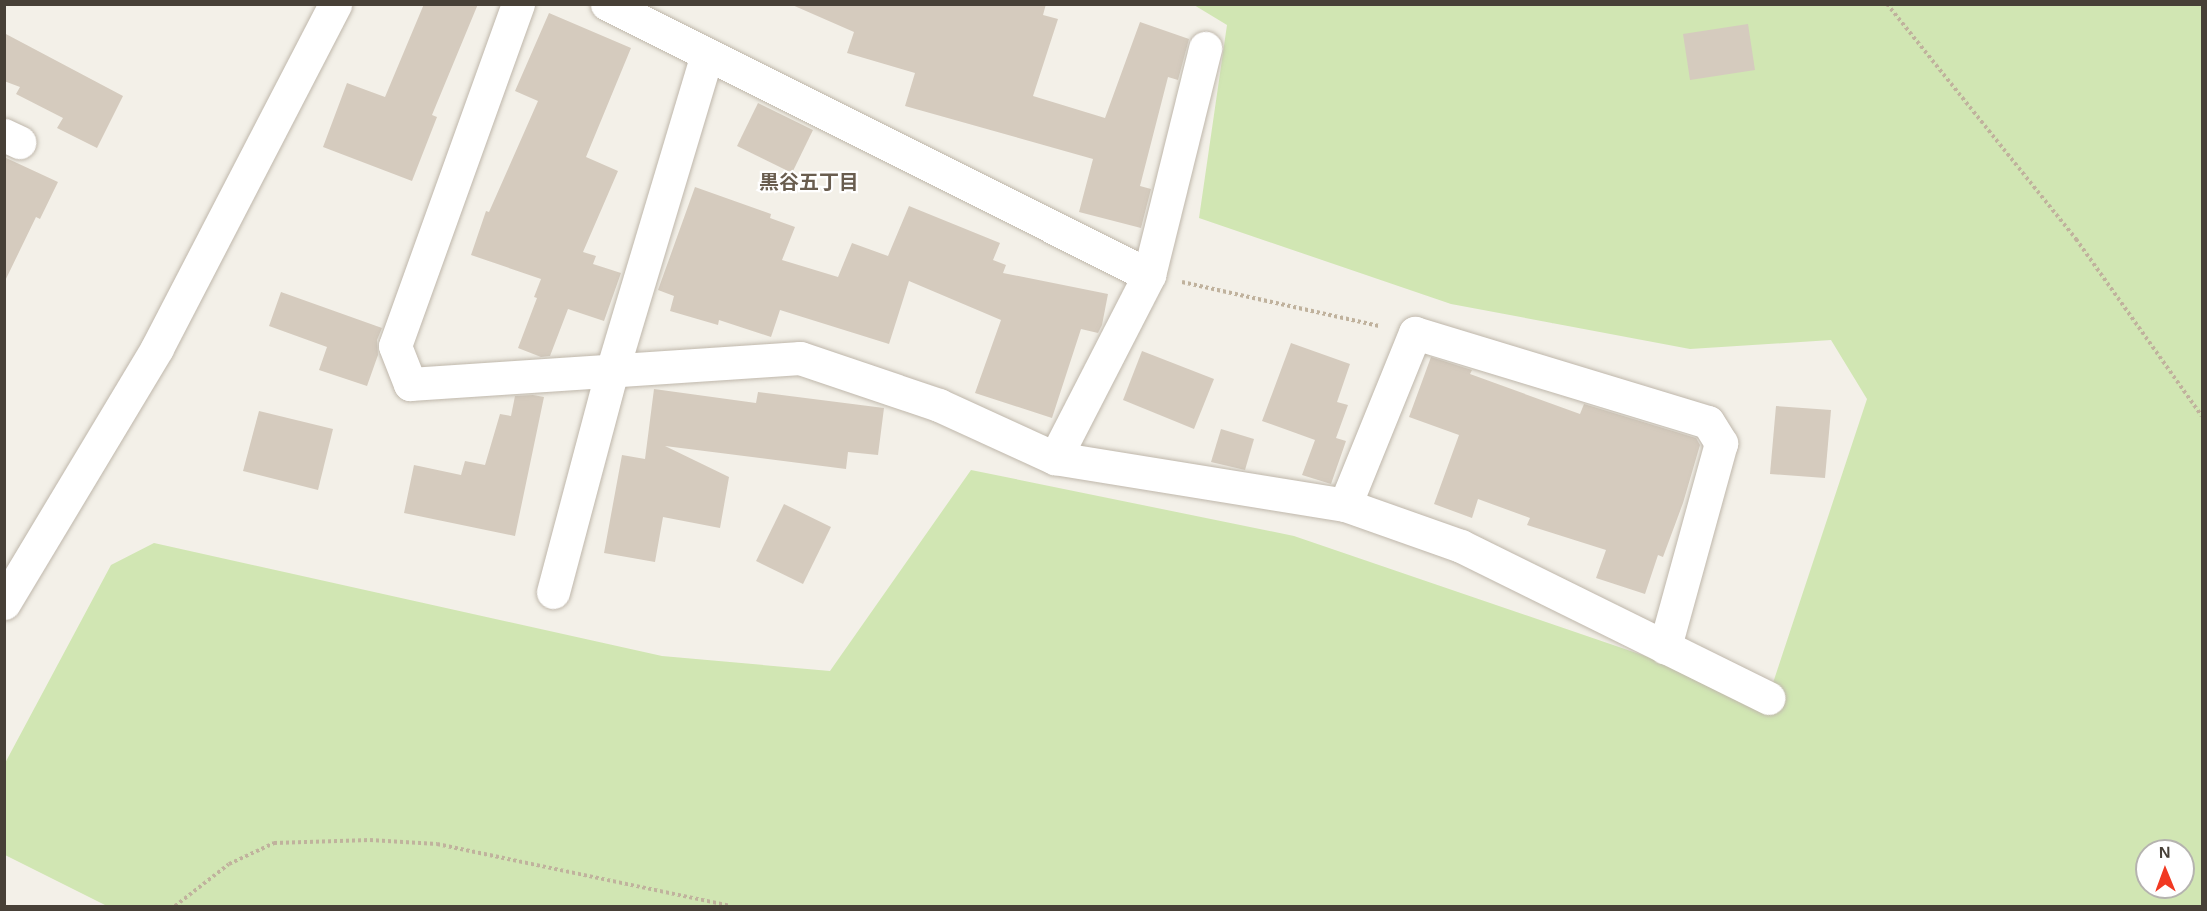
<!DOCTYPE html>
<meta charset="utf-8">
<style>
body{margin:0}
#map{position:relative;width:2207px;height:911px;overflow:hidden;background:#f3f0e8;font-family:Helvetica,"Noto Sans JP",sans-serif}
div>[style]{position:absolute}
.green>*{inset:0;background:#d1e6b3}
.building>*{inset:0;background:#d5cbbe}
.path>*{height:4px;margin-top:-2px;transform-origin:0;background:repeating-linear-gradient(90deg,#c0b29d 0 3px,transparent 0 6px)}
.roads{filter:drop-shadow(0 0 2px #bfb7ab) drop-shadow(0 0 2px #bfb7ab)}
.minor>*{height:33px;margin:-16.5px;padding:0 16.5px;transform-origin:16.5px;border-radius:16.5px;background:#fff}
span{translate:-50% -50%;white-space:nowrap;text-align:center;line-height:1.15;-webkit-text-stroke:4.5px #fff;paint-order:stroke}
.neighbourhood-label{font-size:20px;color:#695d4f;font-weight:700}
.frame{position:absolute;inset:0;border:6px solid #474037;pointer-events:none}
.north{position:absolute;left:2135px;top:839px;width:60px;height:60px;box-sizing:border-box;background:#fff;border:2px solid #b5b3af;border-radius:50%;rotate:359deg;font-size:16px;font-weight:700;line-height:24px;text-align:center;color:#474037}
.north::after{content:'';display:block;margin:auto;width:21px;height:27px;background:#f13922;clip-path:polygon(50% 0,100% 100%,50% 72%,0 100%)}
</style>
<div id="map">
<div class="green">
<div style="clip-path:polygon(evenodd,1194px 5px,2202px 5px,2202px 906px,107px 906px,5px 855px,4px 765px,111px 565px,154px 543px,662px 656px,830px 671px,971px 470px,1294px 536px,1768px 698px,1867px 399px,1831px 340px,1690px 349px,1451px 304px,1199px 218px,1227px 25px,1194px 5px,2147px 851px,2183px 851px,2183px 887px,2147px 887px,2147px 851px)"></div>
</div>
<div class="building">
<div style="clip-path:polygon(424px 4px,478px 4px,432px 115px,437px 117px,412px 181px,323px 147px,347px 83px,385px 97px)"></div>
<div style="clip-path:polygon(790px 4px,1046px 4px,1043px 15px,1058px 19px,1033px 96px,1105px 118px,1140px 22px,1189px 39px,1178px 80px,1168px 77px,1140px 186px,1151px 189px,1141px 228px,1079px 212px,1093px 159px,905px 106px,915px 73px,847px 53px,854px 32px)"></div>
<div style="clip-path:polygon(549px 13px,631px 48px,586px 157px,618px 171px,583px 252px,596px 256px,593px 264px,621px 273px,604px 321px,568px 309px,550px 356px,541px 357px,518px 348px,537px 298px,534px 297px,541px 279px,471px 255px,486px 211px,489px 212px,538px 101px,515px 91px)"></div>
<div style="clip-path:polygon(1748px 24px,1755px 70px,1690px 80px,1683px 34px)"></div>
<div style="clip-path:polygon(4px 33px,123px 96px,97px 148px,57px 128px,63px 118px,16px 94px,20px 87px,4px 81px)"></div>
<div style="clip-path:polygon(758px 103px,813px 130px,792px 173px,737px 146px)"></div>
<div style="clip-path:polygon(4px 157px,58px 182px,40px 219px,36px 217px,4px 283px)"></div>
<div style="clip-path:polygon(695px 187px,771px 214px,770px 218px,795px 227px,782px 260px,838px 277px,852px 243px,888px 256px,909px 206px,1000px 243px,993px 260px,1006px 265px,1003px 273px,1108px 294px,1102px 325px,1098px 333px,1081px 329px,1052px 418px,975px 393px,1001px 320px,909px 281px,889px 344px,780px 310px,771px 337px,719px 320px,718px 325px,670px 311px,674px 296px,658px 290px)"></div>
<div style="clip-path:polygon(281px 292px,382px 328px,377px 340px,378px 355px,367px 386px,319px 370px,327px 347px,269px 326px)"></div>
<div style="clip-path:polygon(1291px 343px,1350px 364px,1337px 402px,1348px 405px,1336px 438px,1346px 441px,1331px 484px,1302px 475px,1315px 440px,1262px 421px)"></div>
<div style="clip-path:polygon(1142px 351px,1214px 379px,1194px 429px,1123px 400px)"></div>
<div style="clip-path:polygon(1431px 357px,1472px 370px,1470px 374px,1580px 414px,1584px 404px,1696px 438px,1700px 445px,1683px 503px,1663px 557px,1658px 555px,1645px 594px,1596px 578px,1606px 550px,1527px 525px,1530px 518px,1478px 499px,1472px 518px,1434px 504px,1459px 435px,1409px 417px)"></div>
<div style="clip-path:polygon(654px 389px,756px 403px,758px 392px,884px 408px,878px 455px,848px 452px,846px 469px,665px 446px,729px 477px,720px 528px,663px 517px,655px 562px,604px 553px,622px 455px,645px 459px)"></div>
<div style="clip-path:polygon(533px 395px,544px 397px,515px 536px,404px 513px,414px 465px,461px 475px,465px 461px,485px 465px,500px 414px,511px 416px,515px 396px)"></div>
<div style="clip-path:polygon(1776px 406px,1831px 410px,1825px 478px,1770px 474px)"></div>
<div style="clip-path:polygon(259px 411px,333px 429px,318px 490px,243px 471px)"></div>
<div style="clip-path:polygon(1221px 429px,1254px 439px,1245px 470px,1211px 462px)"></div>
<div style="clip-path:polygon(784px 504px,831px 527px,803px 584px,756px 561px)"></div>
</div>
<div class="path">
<div style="left:1887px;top:4px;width:302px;rotate:51.2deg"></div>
<div style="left:2076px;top:239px;width:217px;rotate:54.6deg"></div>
<div style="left:1182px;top:282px;width:202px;rotate:12.6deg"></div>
<div style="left:175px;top:906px;width:68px;rotate:-37.9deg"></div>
<div style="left:229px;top:864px;width:50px;rotate:-25deg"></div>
<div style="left:274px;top:843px;width:96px;rotate:-1.8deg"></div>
<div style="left:370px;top:840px;width:67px;rotate:3.4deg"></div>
<div style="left:437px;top:844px;width:300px;rotate:11.9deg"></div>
</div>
<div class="roads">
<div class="minor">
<div style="left:518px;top:4px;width:363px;rotate:109.8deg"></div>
<div style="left:395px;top:346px;width:41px;rotate:68.5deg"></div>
<div style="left:410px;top:384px;width:391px;rotate:-3.8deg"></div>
<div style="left:800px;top:358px;width:147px;rotate:18.7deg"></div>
<div style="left:939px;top:405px;width:128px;rotate:24.6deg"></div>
<div style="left:1055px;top:458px;width:294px;rotate:9.2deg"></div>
<div style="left:1345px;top:505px;width:123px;rotate:19.5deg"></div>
<div style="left:1461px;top:546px;width:343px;rotate:26.3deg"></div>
<div style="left:607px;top:4px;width:606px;rotate:26.57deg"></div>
<div style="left:4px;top:135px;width:17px;rotate:25deg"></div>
<div style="left:1055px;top:458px;width:206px;rotate:-62.8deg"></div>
<div style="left:1149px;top:275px;width:234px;rotate:-76.1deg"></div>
<div style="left:1345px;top:505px;width:186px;rotate:-67.9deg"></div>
<div style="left:1415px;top:333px;width:306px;rotate:16.9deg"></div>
<div style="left:1708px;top:422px;width:25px;rotate:58deg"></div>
<div style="left:1721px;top:443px;width:212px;rotate:105.4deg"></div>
<div style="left:553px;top:592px;width:229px;rotate:-75.1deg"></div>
<div style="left:612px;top:371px;width:330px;rotate:-73.3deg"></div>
<div style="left:4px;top:603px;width:297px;rotate:-59deg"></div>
<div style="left:157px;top:348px;width:387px;rotate:-62.6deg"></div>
</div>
</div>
<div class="neighbourhood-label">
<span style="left:809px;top:182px">黒谷五丁目</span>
</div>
<div class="frame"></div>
<div class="north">N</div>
</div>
